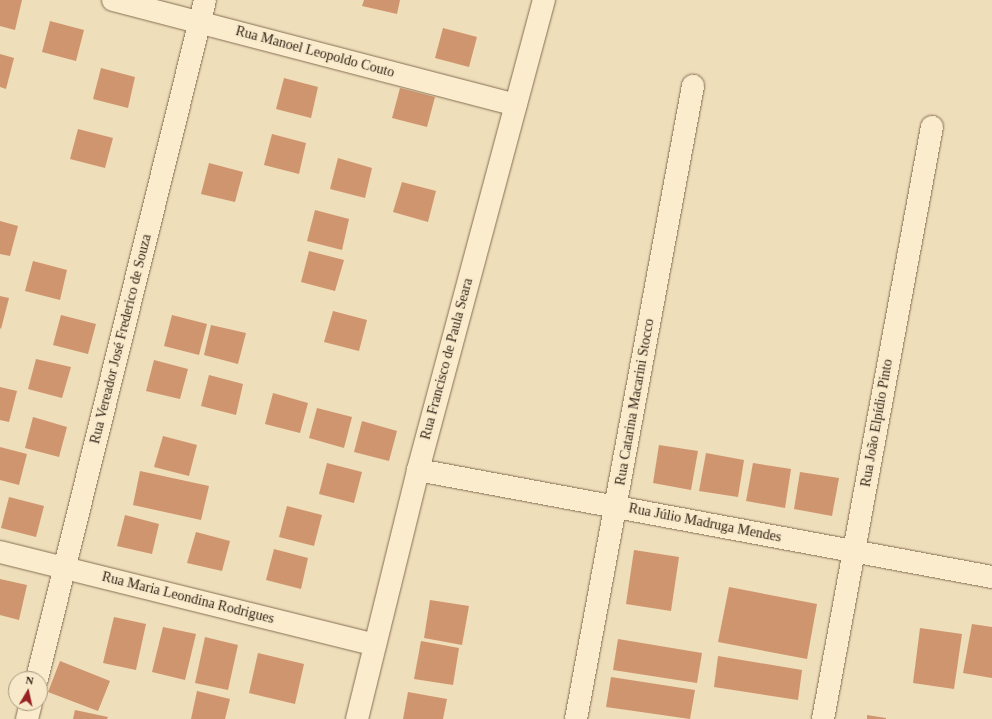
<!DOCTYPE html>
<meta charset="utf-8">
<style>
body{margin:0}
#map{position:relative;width:992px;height:719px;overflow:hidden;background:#efdeba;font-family:"Times New Roman",serif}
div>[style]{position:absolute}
.building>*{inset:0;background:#cf956e}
.roads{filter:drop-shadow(0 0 1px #866e54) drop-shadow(0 0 1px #866e54)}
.minor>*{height:22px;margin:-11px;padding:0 11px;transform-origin:11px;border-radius:11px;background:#faeccd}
span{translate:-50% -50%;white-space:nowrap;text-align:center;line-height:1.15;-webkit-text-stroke:3.5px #f7e9c9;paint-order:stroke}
.street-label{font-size:14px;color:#34261a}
.north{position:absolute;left:8px;top:671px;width:40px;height:40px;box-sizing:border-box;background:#f7e9c9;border:1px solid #a99b83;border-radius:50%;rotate:9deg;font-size:11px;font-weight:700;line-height:16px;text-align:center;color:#34261a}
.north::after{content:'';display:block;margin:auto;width:14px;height:18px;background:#982124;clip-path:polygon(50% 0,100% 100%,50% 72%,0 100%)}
</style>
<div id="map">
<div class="building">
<div style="clip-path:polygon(0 0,22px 0,15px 30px,0 26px)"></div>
<div style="clip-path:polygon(364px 0,400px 0,397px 14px,362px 6px)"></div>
<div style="clip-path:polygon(50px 21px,84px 30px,76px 61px,42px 52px)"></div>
<div style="clip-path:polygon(443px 28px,477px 37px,469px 67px,435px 58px)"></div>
<div style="clip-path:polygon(0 54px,14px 58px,6px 89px,0 87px)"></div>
<div style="clip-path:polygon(101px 68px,135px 77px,128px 108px,93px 99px)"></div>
<div style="clip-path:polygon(284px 78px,318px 87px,311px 118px,276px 109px)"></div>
<div style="clip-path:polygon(400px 88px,435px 97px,427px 127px,392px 118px)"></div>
<div style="clip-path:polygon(78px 129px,113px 138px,105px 168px,70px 159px)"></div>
<div style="clip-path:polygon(272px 134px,306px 143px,299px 174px,264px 165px)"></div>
<div style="clip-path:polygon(338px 158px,372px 168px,365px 198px,330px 189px)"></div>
<div style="clip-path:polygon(209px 163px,243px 172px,235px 202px,201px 194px)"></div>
<div style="clip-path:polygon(402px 182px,436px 191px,428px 222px,393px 212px)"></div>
<div style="clip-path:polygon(315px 210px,349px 219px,342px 250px,307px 241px)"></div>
<div style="clip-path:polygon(0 221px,18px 226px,10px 256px,0 254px)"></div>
<div style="clip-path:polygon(309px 251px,344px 260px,335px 291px,301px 282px)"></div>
<div style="clip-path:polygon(33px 261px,67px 270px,60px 300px,25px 291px)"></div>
<div style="clip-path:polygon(0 296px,9px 298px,1px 329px,0 328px)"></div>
<div style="clip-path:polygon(333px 311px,367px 320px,359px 351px,324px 342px)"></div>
<div style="clip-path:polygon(61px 315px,96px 324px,88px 354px,53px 345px)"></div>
<div style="clip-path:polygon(172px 315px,207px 324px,199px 355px,164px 346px)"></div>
<div style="clip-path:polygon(211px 325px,246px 333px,238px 364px,204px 355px)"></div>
<div style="clip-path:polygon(36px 359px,71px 367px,62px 398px,28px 389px)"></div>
<div style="clip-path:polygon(154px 360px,188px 369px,180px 399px,146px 391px)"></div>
<div style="clip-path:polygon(209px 375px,243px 384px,236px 415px,201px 406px)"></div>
<div style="clip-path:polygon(0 387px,17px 391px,9px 422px,0 420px)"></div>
<div style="clip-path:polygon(273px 393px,308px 403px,300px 433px,265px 424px)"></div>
<div style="clip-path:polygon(317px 408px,352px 417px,344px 448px,309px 438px)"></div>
<div style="clip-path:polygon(33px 417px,67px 427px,59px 457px,25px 448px)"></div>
<div style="clip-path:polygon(362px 421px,397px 431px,389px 461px,354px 452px)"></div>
<div style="clip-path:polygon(163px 436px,197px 445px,189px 476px,154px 467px)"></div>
<div style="clip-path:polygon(659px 445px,698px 451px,691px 490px,653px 483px)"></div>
<div style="clip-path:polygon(0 447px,27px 454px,19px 485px,0 480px)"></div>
<div style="clip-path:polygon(706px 453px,744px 460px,738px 497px,699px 491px)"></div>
<div style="clip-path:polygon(327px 463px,362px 472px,354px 503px,319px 494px)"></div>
<div style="clip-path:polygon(753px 463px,791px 469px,785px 508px,746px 501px)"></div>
<div style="clip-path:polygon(140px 471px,209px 486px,201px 520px,133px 505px)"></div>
<div style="clip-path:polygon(800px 472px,839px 478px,832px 516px,794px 509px)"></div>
<div style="clip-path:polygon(9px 497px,44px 506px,36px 537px,1px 528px)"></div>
<div style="clip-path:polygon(287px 506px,322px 515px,314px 546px,279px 537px)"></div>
<div style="clip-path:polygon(125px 515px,159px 524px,152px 554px,117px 546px)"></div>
<div style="clip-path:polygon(196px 532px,230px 541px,222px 571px,187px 563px)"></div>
<div style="clip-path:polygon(274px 549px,308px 558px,301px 589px,266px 580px)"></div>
<div style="clip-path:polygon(634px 550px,679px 557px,671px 611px,626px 604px)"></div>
<div style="clip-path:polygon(0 579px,27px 585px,19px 620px,0 615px)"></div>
<div style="clip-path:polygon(729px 587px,817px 604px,807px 659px,718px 642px)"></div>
<div style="clip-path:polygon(430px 600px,469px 606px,462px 645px,424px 638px)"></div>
<div style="clip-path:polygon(114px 617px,146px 624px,136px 670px,103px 663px)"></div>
<div style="clip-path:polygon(972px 624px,992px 627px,992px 678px,963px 673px)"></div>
<div style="clip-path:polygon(163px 627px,196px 634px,185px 680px,152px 672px)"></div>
<div style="clip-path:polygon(920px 628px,962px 634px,954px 689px,913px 683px)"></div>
<div style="clip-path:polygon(205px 637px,238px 645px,228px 690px,195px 683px)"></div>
<div style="clip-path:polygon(618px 639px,702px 653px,697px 683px,613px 670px)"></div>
<div style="clip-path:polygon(421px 641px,459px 648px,453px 685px,414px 679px)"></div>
<div style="clip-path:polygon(258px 653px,304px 664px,295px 704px,249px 693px)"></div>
<div style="clip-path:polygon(718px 656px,802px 670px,798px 700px,714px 687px)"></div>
<div style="clip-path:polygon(60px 661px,110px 681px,98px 711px,48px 692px)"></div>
<div style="clip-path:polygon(611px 677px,695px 690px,690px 719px,606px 707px)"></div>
<div style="clip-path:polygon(197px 691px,230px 699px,225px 719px,191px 719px)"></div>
<div style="clip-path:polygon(408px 692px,447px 699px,443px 719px,403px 719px)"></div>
<div style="clip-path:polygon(75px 710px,108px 717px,107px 719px,73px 719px)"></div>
<div style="clip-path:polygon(867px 715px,886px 718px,886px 719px,867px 719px)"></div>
</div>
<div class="roads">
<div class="minor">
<div style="left:113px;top:0;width:416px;rotate:14.6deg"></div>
<div style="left:418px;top:470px;width:584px;rotate:10.56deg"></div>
<div style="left:0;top:552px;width:386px;rotate:13.9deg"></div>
<div style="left:37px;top:679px;width:699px;rotate:-76.1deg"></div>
<div style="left:27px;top:719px;width:16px;rotate:-76deg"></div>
<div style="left:357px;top:719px;width:256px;rotate:-76.2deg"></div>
<div style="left:418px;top:470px;width:487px;rotate:-75deg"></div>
<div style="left:576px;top:719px;width:644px;rotate:-79.53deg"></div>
<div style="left:823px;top:719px;width:602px;rotate:-79.57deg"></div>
</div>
</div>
<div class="street-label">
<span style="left:315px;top:52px;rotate:15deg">Rua Manoel Leopoldo Couto</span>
<span style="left:121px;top:339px;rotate:-76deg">Rua Vereador José Frederico de Souza</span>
<span style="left:447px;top:359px;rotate:-75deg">Rua Francisco de Paula Seara</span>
<span style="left:635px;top:402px;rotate:-80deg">Rua Catarina Macarini Stocco</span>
<span style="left:877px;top:423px;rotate:-80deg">Rua João Elpídio Pinto</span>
<span style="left:705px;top:523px;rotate:11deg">Rua Júlio Madruga Mendes</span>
<span style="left:188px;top:598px;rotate:14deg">Rua Maria Leondina Rodrigues</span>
</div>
<div class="north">N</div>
</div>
